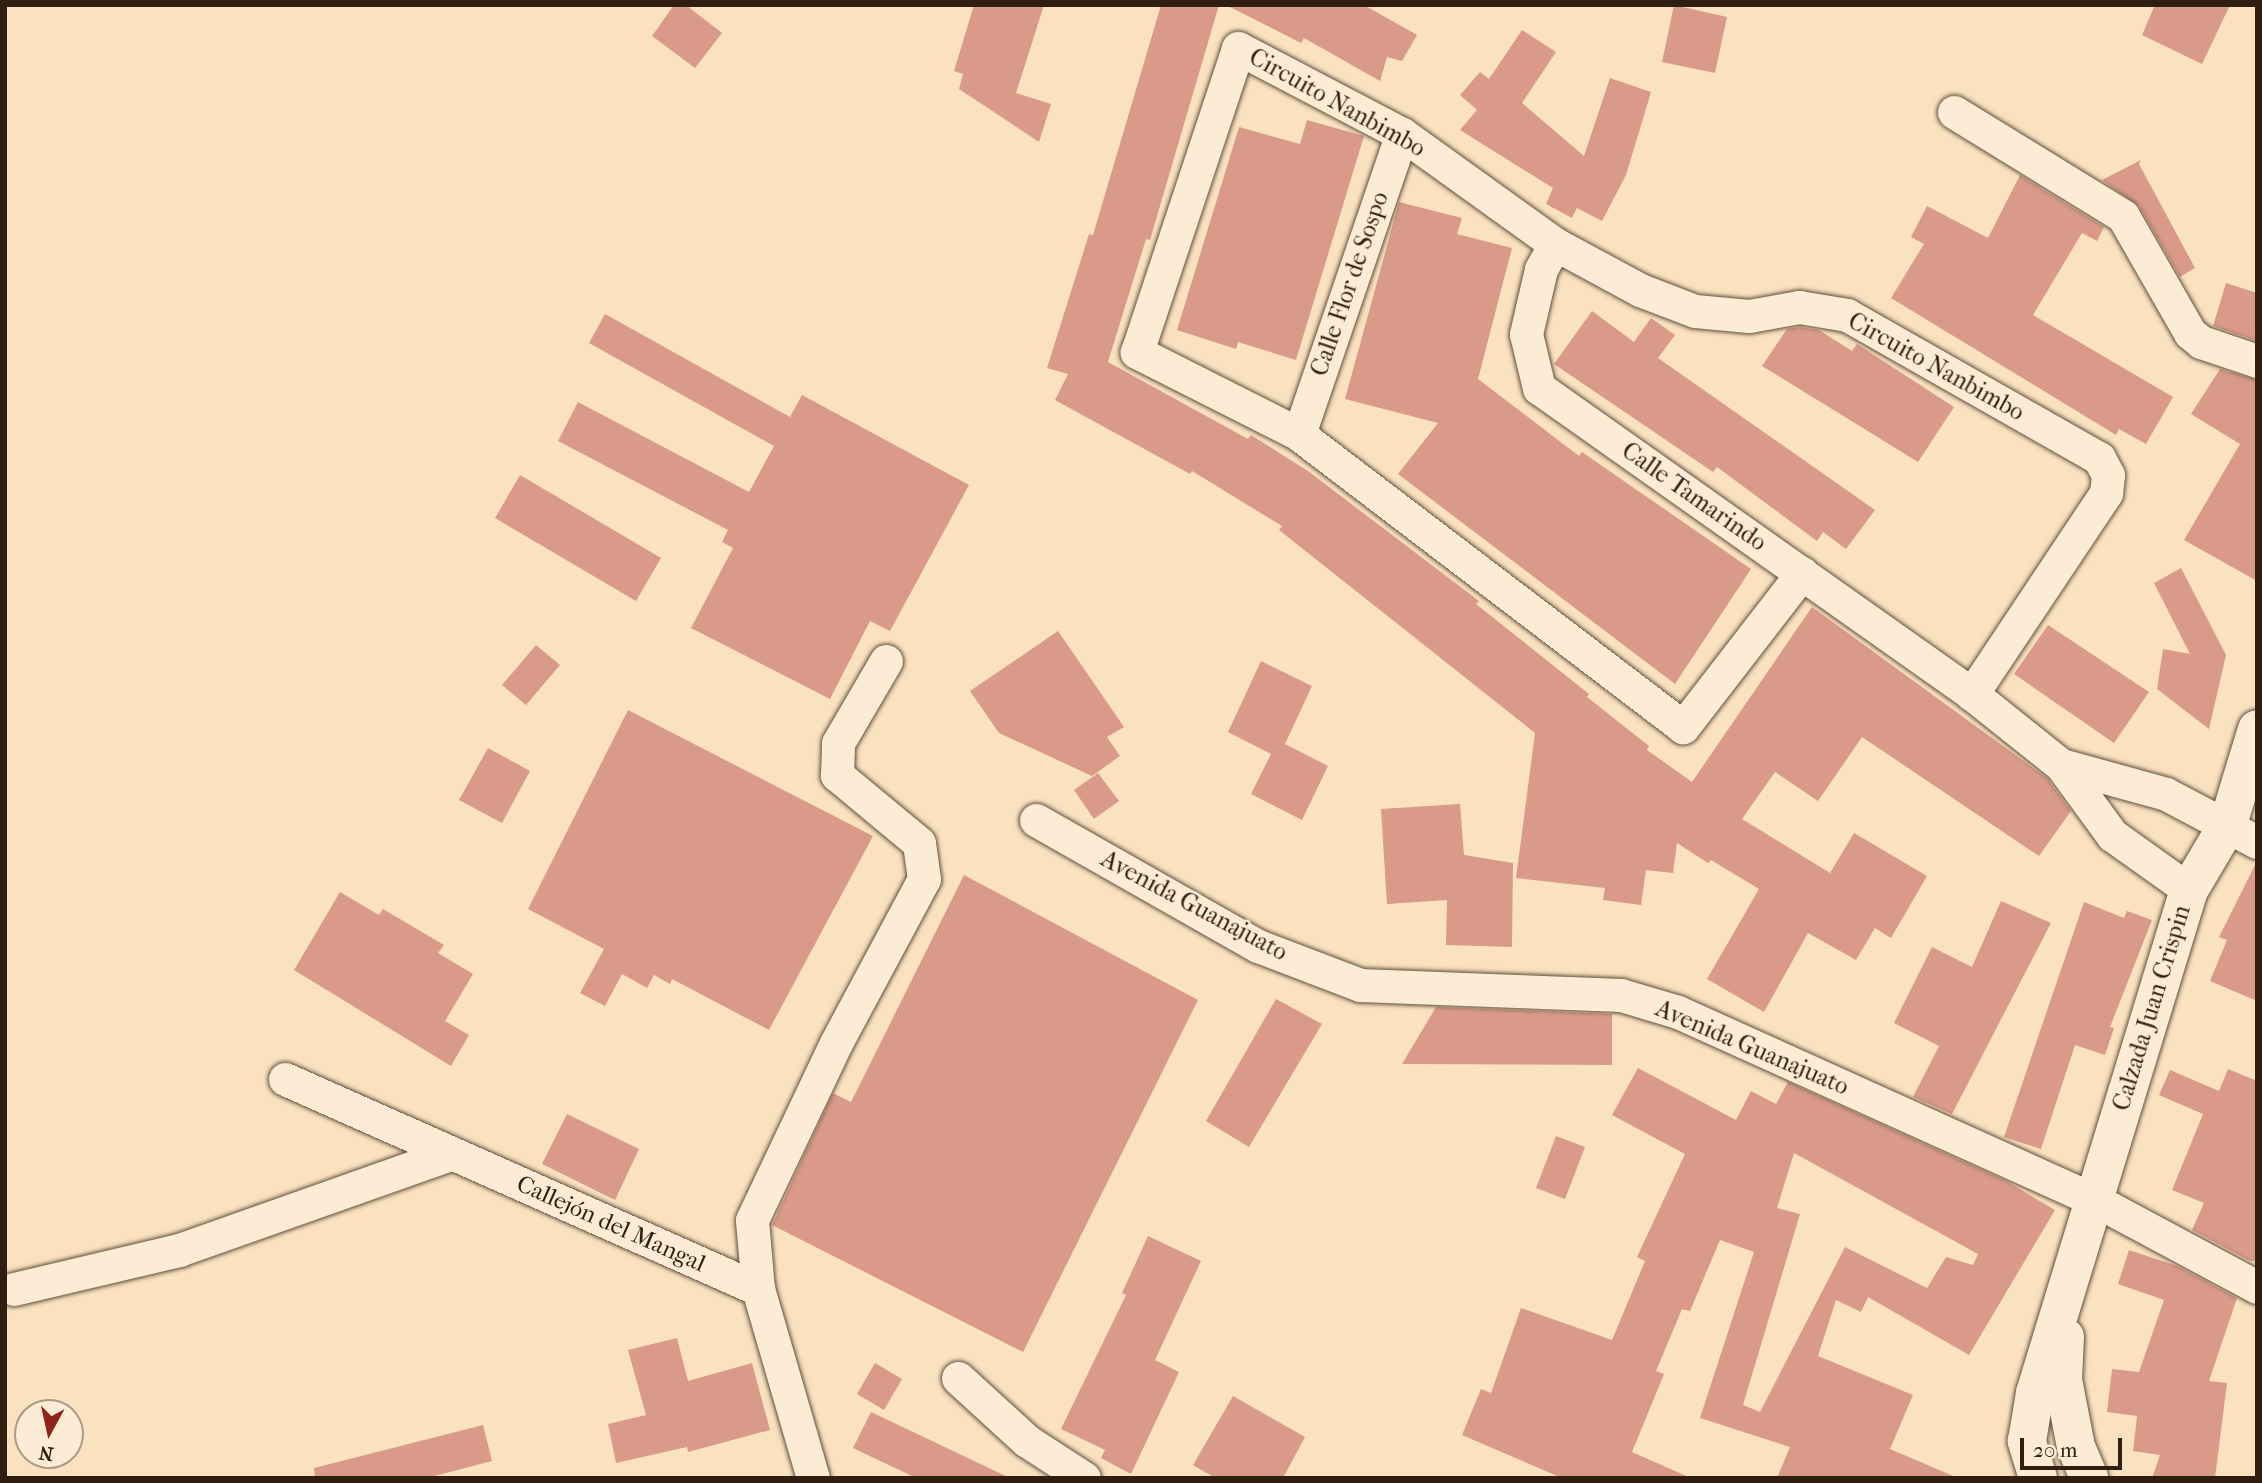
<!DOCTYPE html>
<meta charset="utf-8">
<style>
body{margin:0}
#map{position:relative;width:2262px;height:1483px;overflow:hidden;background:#fae2c0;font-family:"IM FELL French Canon",serif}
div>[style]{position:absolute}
.building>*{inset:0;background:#d99a89}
.roads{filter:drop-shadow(0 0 2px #624f3d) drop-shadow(0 0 2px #624f3d)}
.street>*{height:33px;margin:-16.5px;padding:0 16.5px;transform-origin:16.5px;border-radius:16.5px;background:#fcecd6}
.secondary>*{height:38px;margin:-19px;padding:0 19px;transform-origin:19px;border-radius:19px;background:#fcecd6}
span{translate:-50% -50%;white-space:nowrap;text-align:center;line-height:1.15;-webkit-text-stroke:5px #fcecd6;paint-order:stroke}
.street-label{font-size:24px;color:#301e11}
.frame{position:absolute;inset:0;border:7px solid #301e11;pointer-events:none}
.north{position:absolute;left:14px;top:1399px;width:70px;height:70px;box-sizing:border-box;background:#fcecd6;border:2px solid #aa9a87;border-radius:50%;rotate:188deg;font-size:19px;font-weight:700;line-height:28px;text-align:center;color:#301e11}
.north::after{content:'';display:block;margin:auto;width:24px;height:32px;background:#8f2418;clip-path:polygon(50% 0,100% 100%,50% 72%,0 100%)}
.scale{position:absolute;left:2020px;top:1438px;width:102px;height:32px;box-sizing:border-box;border:4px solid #301e11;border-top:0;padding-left:9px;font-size:21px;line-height:24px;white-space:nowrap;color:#301e11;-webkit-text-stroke:5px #fcecd6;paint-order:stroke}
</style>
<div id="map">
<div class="building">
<div style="clip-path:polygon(674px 5px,686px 5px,722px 33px,695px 68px,652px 36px)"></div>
<div style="clip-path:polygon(974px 5px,1044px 5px,1016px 93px,1051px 104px,1039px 142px,959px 89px,963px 74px,954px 71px)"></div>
<div style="clip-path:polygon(1161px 5px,1219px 5px,1150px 240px,1146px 239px,1108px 362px,1248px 439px,1251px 435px,1308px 471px,1479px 601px,1476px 604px,1589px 694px,1587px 697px,1649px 746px,1647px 750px,1692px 782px,1812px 607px,2047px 778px,2071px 811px,2039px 856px,1862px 737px,1818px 801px,1775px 772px,1742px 819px,1830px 873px,1854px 833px,1927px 876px,1891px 938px,1875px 928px,1856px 960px,1808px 933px,1764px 1012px,1707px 979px,1759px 889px,1711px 860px,1708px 863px,1677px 843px,1673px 873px,1646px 870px,1641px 905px,1603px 900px,1605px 888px,1516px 878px,1535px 733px,1279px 530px,1282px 526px,1192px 471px,1190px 474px,1055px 400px,1068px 374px,1047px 368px,1089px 234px,1093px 235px)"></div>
<div style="clip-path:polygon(1226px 5px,1364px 5px,1417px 35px,1402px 61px,1387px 57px,1380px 81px,1304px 38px,1301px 43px)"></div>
<div style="clip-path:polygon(1674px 5px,1727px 17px,1715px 73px,1662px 62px)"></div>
<div style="clip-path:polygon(2155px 5px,2230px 5px,2202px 64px,2142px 35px)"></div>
<div style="clip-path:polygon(1522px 30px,1556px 52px,1522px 103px,1584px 156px,1610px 78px,1651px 92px,1626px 175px,1602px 221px,1577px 208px,1572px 218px,1546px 204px,1553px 188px,1460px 130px,1477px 110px,1460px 95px,1480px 72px,1489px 79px)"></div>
<div style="clip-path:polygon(1307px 120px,1364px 136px,1296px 360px,1238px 342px,1236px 349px,1177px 330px,1239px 127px,1300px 144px)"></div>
<div style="clip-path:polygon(2141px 160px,2139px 164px,2195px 268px,2180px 277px,2139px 206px,2102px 180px)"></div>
<div style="clip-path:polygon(2020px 175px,2104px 227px,2097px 241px,2082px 233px,2033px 315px,2173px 397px,2146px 444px,2119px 429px,2116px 435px,1891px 298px,1924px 244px,1911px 237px,1927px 206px,1988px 238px)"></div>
<div style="clip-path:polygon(1399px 202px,1462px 218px,1457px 234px,1512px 248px,1478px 379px,1579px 456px,1582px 452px,1751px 569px,1675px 684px,1398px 474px,1438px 423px,1345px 399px)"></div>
<div style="clip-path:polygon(2226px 283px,2257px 293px,2257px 341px,2213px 326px)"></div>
<div style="clip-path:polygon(1592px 311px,1634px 342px,1651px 318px,1675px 335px,1658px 358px,1875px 510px,1846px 549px,1823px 532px,1817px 541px,1717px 467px,1713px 472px,1554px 364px)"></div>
<div style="clip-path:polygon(605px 314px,790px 417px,802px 395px,969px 485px,890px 631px,870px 621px,830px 699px,691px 628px,733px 548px,722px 542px,728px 530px,558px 441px,578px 402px,749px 492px,774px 446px,589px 343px)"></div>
<div style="clip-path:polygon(1799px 327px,1819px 330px,1852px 351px,1857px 344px,1954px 407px,1918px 462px,1762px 366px,1787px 329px)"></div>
<div style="clip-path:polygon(2220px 369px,2257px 380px,2257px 581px,2184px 540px,2240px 444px,2191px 414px)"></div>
<div style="clip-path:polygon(520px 475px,661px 558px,636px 601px,495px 518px)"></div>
<div style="clip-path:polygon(2181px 568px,2226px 655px,2209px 729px,2157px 689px,2163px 649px,2190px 654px,2154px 583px)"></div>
<div style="clip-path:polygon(2048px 625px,2149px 692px,2114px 743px,2014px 674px)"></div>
<div style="clip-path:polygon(1058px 631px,1124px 727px,1107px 737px,1120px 756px,1092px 776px,999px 733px,970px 691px)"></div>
<div style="clip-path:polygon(536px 645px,560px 665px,526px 705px,502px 685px)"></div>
<div style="clip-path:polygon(1261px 661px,1312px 686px,1285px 744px,1328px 766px,1302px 820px,1251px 794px,1271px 754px,1228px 732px)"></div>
<div style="clip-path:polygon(628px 710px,873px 836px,769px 1030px,672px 979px,670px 984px,654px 975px,647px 988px,622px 974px,605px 1006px,580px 993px,604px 949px,528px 909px)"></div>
<div style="clip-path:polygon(488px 748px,530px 771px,502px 823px,459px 800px)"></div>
<div style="clip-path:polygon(1098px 773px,1119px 801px,1094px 819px,1074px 790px)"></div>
<div style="clip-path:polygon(1460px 804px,1464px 855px,1513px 863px,1512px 947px,1446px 945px,1447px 900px,1387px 904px,1381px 809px)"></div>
<div style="clip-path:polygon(2257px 861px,2257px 1001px,2210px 981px,2227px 940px,2219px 937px)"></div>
<div style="clip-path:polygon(964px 875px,1198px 1000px,1023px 1352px,772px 1225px,833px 1093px,851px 1102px)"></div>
<div style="clip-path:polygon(340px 892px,379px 915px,383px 909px,444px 945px,438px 953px,473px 974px,445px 1021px,469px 1035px,451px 1066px,294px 970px)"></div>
<div style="clip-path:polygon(2001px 901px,2051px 923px,1952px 1114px,1913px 1097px,1939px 1046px,1894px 1023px,1932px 947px,1972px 967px)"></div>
<div style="clip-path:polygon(2084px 902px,2124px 918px,2127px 911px,2152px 920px,2110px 1027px,2114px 1028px,2105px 1055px,2075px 1045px,2041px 1149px,2004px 1137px)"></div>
<div style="clip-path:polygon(1276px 999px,1322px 1024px,1249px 1147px,1206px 1121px)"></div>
<div style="clip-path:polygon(1436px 1007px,1612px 1014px,1612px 1065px,1402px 1064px)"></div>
<div style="clip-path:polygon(evenodd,1638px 1068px,1736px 1120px,1751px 1091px,1776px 1104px,1788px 1082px,2006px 1181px,2055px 1210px,1969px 1355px,1868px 1297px,1861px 1312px,1836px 1300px,1818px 1356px,1913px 1395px,1890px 1449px,1958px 1478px,1777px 1478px,1790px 1447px,1700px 1418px,1754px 1252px,1720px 1240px,1690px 1311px,1682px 1309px,1656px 1371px,1664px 1374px,1632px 1452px,1691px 1478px,1562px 1478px,1462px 1435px,1481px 1389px,1491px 1393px,1521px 1308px,1612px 1340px,1645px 1261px,1637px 1257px,1685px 1154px,1612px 1115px,1638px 1068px,1794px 1153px,1978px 1254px,1973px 1265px,1946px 1257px,1927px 1288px,1845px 1247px,1760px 1412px,1743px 1405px,1800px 1214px,1777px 1208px,1794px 1153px)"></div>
<div style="clip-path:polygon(2228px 1069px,2257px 1081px,2257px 1261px,2250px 1261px,2192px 1230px,2204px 1203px,2172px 1190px,2203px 1114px,2159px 1095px,2170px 1070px,2219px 1091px)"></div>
<div style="clip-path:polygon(567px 1114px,639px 1149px,615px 1200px,542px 1164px)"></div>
<div style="clip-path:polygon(1556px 1136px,1585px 1147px,1565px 1199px,1536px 1188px)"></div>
<div style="clip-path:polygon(1148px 1236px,1201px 1261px,1155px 1360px,1179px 1372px,1131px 1474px,1101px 1458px,1105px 1450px,1061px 1429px,1126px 1295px,1122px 1293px)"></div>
<div style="clip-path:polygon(2129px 1250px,2177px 1266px,2237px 1298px,2209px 1381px,2227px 1383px,2215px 1478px,2152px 1478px,2160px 1455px,2133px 1451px,2137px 1416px,2107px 1412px,2112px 1369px,2139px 1372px,2164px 1300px,2118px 1284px)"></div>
<div style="clip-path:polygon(677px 1338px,688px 1381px,752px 1363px,770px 1430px,688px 1452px,687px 1447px,616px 1463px,608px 1424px,646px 1415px,628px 1350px)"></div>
<div style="clip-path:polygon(875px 1363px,902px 1379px,884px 1410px,857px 1394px)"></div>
<div style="clip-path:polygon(1233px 1396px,1305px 1437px,1283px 1478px,1215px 1478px,1193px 1465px)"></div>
<div style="clip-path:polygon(871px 1412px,1010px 1478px,916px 1478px,853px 1448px)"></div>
<div style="clip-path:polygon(483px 1425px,492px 1461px,427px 1478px,315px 1478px,314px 1468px)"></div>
</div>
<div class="roads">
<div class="street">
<div style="left:1954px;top:112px;width:198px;rotate:31.6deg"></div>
<div style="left:2123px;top:216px;width:135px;rotate:60.2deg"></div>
<div style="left:2190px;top:333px;width:14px;rotate:39deg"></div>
<div style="left:2201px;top:342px;width:59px;rotate:18.7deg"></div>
<div style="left:1555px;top:244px;width:29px;rotate:119deg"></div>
<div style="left:1541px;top:269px;width:67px;rotate:103deg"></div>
<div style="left:1526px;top:334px;width:56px;rotate:76.5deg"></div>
<div style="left:1539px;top:388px;width:530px;rotate:35.25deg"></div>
<div style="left:1972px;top:694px;width:114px;rotate:38.6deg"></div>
<div style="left:2061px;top:765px;width:87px;rotate:53.9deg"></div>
<div style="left:2112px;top:835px;width:95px;rotate:35.5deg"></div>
<div style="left:1299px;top:434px;width:317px;rotate:-71.1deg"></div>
<div style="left:1802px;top:573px;width:195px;rotate:127.7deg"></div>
<div style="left:1683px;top:727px;width:483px;rotate:-142.7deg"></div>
<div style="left:1299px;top:434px;width:182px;rotate:-153.2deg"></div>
<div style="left:1137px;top:352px;width:320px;rotate:-71.6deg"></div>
<div style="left:1238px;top:48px;width:185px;rotate:27.7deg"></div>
<div style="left:1402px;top:134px;width:188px;rotate:35.7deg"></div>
<div style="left:1555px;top:244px;width:97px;rotate:28.4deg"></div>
<div style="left:1640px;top:290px;width:59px;rotate:20.9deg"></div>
<div style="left:1695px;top:311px;width:54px;rotate:5.3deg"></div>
<div style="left:1749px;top:316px;width:51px;rotate:-10.2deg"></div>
<div style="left:1799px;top:307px;width:49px;rotate:9.5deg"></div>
<div style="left:1847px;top:315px;width:290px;rotate:29.6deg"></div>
<div style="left:2099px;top:458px;width:19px;rotate:62deg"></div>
<div style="left:2108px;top:475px;width:18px;rotate:96deg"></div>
<div style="left:2106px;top:493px;width:242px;rotate:123.7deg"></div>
<div style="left:2061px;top:765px;width:109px;rotate:15.4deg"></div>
<div style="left:2166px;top:794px;width:103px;rotate:27.8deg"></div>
<div style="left:1036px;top:820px;width:255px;rotate:29.6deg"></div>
<div style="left:1258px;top:946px;width:109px;rotate:20.9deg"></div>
<div style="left:1360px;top:985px;width:261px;rotate:2.2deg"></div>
<div style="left:1621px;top:995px;width:59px;rotate:16.6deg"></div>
<div style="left:1678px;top:1012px;width:455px;rotate:24.3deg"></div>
<div style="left:2093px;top:1199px;width:186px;rotate:28.2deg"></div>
<div style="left:285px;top:1079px;width:518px;rotate:23.94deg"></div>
<div style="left:14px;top:1289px;width:170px;rotate:-13.3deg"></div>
<div style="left:179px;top:1250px;width:288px;rotate:-19.5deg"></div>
<div style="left:958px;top:1378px;width:93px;rotate:42.4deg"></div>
<div style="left:1027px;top:1441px;width:68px;rotate:33deg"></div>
<div style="left:813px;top:1478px;width:197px;rotate:-106.2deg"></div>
<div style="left:758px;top:1289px;width:69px;rotate:-95deg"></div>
<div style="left:752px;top:1220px;width:196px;rotate:-64.6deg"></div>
<div style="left:836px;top:1043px;width:186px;rotate:-61.8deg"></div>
<div style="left:924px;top:879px;width:36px;rotate:-98deg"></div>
<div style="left:919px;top:843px;width:107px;rotate:-140.3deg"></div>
<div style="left:837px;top:775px;width:32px;rotate:-88deg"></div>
<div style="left:838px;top:743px;width:95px;rotate:-59.7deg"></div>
</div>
<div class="secondary">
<div style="left:2065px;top:1337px;width:43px;rotate:92.7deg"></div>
<div style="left:2063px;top:1380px;width:68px;rotate:79deg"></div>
<div style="left:2076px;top:1447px;width:34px;rotate:67deg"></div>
<div style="left:2038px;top:1478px;width:39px;rotate:-107deg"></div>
<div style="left:2027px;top:1441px;width:49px;rotate:-80.5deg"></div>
<div style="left:2035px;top:1393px;width:526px;rotate:-72.98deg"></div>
<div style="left:2189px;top:890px;width:77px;rotate:-59.4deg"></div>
<div style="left:2228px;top:824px;width:99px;rotate:-73deg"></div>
</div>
</div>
<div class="street-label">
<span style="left:1337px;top:103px;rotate:29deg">Circuito Nanbimbo</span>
<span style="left:1350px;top:284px;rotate:-71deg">Calle Flor de Sospo</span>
<span style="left:1936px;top:367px;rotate:29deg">Circuito Nanbimbo</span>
<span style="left:1694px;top:497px;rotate:35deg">Calle Tamarindo</span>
<span style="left:1194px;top:906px;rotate:28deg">Avenida Guanajuato</span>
<span style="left:2152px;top:1008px;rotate:-73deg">Calzada Juan Crispin</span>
<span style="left:1752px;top:1048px;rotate:23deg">Avenida Guanajuato</span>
<span style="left:611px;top:1224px;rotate:24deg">Callejón del Mangal</span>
</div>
<div class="frame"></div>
<div class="north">N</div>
<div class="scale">20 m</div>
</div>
